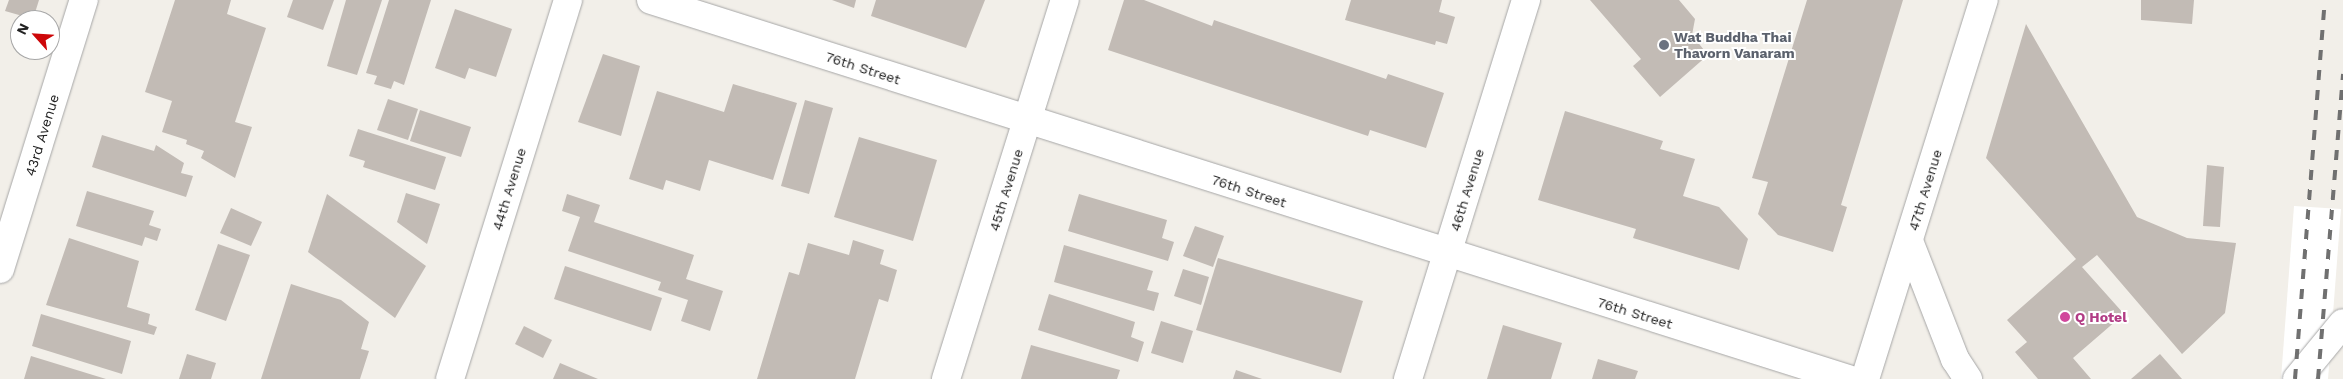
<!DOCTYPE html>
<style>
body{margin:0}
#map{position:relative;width:2343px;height:379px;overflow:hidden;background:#f2efe9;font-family:"Work Sans",sans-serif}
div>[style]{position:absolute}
.pier>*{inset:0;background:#fff}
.building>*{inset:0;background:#c2bbb5}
.roads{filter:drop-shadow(0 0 1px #a6a6a6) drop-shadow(0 0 1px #a6a6a6)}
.minor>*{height:28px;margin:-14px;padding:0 14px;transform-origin:14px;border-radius:14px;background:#fff}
.rail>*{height:4px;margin-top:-2px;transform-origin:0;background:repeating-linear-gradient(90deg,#707070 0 10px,transparent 0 20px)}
.dots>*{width:14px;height:14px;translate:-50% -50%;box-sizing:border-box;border:2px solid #fff;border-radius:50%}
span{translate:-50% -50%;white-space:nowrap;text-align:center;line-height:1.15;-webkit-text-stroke:4px #fff;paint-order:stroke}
.worship-label{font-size:14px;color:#5b616d;font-weight:700}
.left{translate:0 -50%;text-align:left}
.street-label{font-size:14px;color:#222}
.hotel-label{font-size:14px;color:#b23c85;font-weight:700}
.north{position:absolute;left:10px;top:10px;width:50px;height:50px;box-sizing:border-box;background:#fff;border:1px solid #a7a7a7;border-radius:50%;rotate:296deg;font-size:14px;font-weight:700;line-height:20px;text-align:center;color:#222}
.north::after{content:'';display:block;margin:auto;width:18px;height:22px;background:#cd0709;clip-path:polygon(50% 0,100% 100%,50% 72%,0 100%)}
</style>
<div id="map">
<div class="pier">
<div style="clip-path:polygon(2294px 206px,2341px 209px,2328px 379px,2281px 379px)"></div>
</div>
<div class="building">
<div style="clip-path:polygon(9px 0,39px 0,33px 19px,5px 11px)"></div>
<div style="clip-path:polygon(175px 0,231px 0,227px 14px,266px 28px,235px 122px,252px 127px,235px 178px,201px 158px,204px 151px,186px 144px,187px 140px,162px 132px,172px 101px,145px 92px)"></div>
<div style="clip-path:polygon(293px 0,334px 0,323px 30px,287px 17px)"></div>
<div style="clip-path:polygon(346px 0,382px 0,357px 75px,327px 66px)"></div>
<div style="clip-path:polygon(389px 0,431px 0,404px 85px,394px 81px,391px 89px,374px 84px,377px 76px,366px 73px)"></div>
<div style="clip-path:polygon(832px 0,856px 0,854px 8px)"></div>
<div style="clip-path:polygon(876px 0,985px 0,966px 48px,871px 16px)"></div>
<div style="clip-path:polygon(1124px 0,1144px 0,1212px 26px,1214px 20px,1386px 79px,1388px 74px,1444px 93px,1426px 148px,1370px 130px,1368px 136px,1108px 50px)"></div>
<div style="clip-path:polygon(1351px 0,1442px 0,1439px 12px,1455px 17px,1447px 44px,1436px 41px,1435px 45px,1345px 20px)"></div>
<div style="clip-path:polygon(1590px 0,1679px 0,1695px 19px,1692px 35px,1708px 55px,1660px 97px,1633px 66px,1641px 59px)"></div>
<div style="clip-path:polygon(1807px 0,1903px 0,1841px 205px,1847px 207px,1833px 252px,1778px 235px,1758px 214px,1768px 182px,1752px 178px)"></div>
<div style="clip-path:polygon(2141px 0,2194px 0,2192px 24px,2141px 20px)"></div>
<div style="clip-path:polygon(455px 9px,512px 29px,496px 77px,469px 68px,465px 79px,435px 68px)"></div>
<div style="clip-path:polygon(2026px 24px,2137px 217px,2187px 238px,2236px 243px,2225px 313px,2182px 354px,2097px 255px,2082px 267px,2124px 314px,2073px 358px,2091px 379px,2038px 379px,2015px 352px,2027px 342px,2007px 320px,2076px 259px,1986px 158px)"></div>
<div style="clip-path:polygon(603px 54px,640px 66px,621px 136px,578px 122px)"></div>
<div style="clip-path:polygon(733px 84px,797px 103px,773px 180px,709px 160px,700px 191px,666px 180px,663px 190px,629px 179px,657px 91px,724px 112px)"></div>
<div style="clip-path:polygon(388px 99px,418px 109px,408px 140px,377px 130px)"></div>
<div style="clip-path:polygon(805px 100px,833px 108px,809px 194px,781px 186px)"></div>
<div style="clip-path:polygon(420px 110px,471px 127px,461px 157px,410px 141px)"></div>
<div style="clip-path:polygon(1565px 111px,1663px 141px,1660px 149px,1695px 159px,1683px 196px,1719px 207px,1748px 239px,1739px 270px,1633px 238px,1636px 229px,1538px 200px)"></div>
<div style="clip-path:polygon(358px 129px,446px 157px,435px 190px,363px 167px,365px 161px,349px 156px)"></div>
<div style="clip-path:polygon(102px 135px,154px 151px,156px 145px,184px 163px,181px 173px,193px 176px,186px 197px,92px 167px)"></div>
<div style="clip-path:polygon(859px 137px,937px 160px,913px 241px,834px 217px)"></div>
<div style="clip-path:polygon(2207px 165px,2224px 167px,2220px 227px,2203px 226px)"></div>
<div style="clip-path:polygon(87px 191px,154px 211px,149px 225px,161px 229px,157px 241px,145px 237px,142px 246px,76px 226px)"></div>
<div style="clip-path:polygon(406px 193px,440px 204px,427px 244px,397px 222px)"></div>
<div style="clip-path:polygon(327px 194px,426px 266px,395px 318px,308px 252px)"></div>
<div style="clip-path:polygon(567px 194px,600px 205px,594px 222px,694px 255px,686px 279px,723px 291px,710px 331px,681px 321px,688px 300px,658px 290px,661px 282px,568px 251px,580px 217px,562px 211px)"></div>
<div style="clip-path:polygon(1079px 194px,1167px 220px,1162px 238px,1174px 242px,1168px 261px,1068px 231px)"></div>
<div style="clip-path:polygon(231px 208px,262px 222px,251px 246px,220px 233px)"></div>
<div style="clip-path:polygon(1195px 226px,1224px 236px,1213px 267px,1183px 256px)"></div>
<div style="clip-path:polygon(69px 238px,139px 261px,127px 307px,150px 314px,148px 324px,157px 327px,154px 335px,46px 305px)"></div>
<div style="clip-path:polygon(853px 240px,884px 250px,880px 264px,897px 270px,888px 302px,879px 299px,855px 379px,757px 379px,789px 272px,799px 275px,808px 243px,849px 255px)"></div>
<div style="clip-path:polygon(218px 244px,250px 255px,226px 321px,195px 310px)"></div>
<div style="clip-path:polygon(1064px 245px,1153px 271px,1147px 290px,1159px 293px,1154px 311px,1054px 282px)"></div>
<div style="clip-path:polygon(1218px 258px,1363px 301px,1341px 373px,1196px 330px)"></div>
<div style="clip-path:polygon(565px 266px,662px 298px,651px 331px,554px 299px)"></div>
<div style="clip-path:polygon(1183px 269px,1209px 277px,1201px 305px,1174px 296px)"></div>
<div style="clip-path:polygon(291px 284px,341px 300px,369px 322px,361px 349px,369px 351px,360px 379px,261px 379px)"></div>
<div style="clip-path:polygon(1049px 294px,1135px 322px,1131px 337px,1144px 342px,1138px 362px,1038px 330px)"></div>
<div style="clip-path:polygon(41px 314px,131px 341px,122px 374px,32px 346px)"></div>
<div style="clip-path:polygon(1161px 321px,1193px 331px,1183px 363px,1151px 353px)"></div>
<div style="clip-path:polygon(1503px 325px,1562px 343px,1551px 379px,1487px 379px)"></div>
<div style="clip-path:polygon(524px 326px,552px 340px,543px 358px,515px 344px)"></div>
<div style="clip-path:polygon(1031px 345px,1120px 370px,1117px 379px,1021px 379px)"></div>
<div style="clip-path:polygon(187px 354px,216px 363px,211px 379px,179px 379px)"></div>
<div style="clip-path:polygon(2160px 354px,2182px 379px,2131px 379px)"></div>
<div style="clip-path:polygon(31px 356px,106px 379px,24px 379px)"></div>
<div style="clip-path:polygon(1598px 359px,1638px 371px,1635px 379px,1592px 379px)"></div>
<div style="clip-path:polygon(560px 363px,598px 379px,553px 379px)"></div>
<div style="clip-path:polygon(1236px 370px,1262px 379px,1233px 379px)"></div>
</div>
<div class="roads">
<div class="minor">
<div style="left:651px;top:0;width:1256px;rotate:17.57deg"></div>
<div style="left:1909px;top:241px;width:127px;rotate:68.7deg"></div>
<div style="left:1955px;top:359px;width:24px;rotate:57deg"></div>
<div style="left:0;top:269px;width:282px;rotate:-72.7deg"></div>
<div style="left:450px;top:379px;width:397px;rotate:-72.7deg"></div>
<div style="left:946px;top:379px;width:397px;rotate:-72.6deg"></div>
<div style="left:1408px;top:379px;width:397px;rotate:-72.7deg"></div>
<div style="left:1865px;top:379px;width:397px;rotate:-72.6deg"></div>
<div style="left:2297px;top:379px;width:72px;rotate:-50.6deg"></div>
</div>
</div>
<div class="rail">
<div style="left:2295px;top:379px;width:380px;rotate:-85.5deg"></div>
<div style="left:2318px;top:379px;width:306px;rotate:-85.3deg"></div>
</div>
<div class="dots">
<div style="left:1664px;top:45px;background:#6b7280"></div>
<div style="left:2065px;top:317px;background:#d1479c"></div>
</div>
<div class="worship-label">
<span class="left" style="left:1674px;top:45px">Wat Buddha Thai<br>Thavorn Vanaram</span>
</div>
<div class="street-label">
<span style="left:863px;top:68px;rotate:18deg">76th Street</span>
<span style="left:42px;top:135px;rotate:-73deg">43rd Avenue</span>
<span style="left:509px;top:189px;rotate:-73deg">44th Avenue</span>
<span style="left:1006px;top:190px;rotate:-73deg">45th Avenue</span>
<span style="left:1467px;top:190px;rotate:-73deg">46th Avenue</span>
<span style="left:1925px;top:190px;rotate:-73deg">47th Avenue</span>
<span style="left:1249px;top:191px;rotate:18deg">76th Street</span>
<span style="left:1635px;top:313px;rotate:17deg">76th Street</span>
</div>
<div class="hotel-label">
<span class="left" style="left:2075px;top:317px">Q Hotel</span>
</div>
<div class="north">N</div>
</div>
